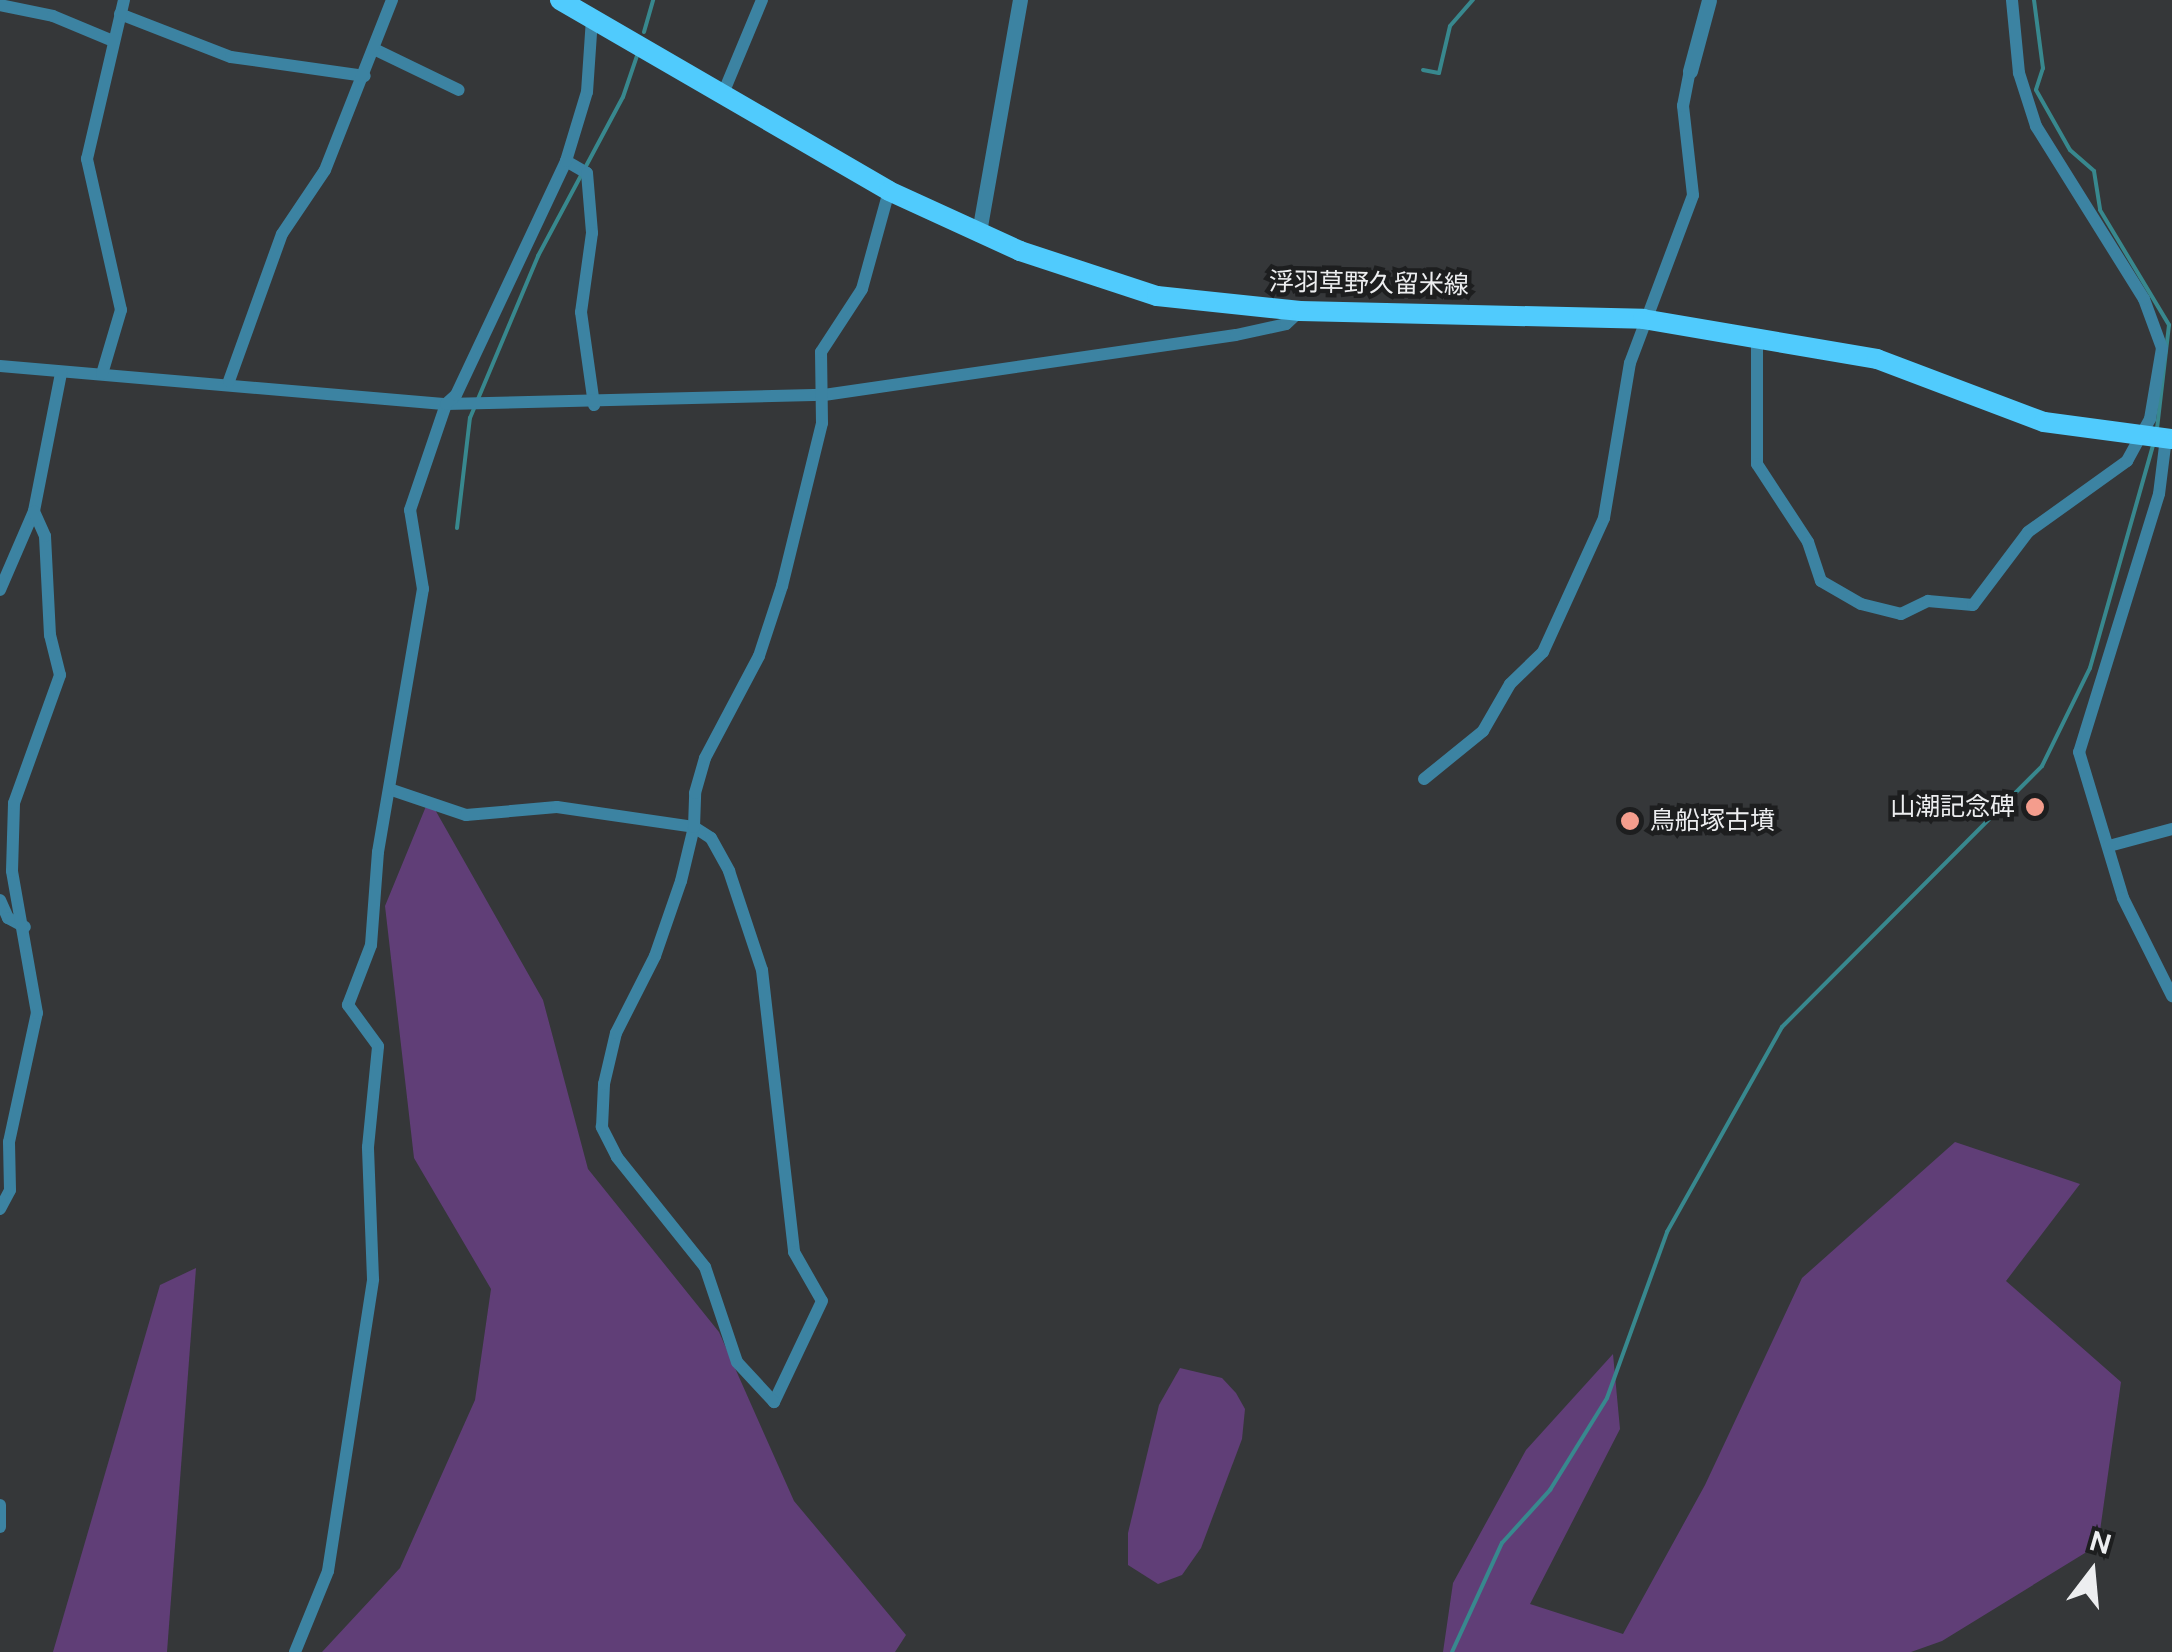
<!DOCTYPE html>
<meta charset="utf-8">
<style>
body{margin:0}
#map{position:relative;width:2172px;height:1652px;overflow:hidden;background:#353739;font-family:"DM Sans","Noto Sans JP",sans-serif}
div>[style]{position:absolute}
.green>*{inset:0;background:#603e77}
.stream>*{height:4px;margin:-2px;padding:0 2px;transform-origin:2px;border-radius:2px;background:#38888e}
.minor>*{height:12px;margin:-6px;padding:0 6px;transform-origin:6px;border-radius:6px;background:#3c83a2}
.tertiary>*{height:15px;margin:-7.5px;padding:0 7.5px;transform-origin:7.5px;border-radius:7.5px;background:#3c83a2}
.primary>*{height:20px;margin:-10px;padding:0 10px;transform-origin:10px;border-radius:10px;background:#50cbfd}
.dots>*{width:28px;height:28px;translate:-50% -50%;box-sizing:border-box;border:5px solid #1d1e1f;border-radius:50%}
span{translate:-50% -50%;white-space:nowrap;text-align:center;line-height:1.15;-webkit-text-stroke:9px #1d1e1f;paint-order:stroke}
.street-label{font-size:25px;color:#edeef0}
.poi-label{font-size:25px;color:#edeef0}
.right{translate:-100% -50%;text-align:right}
.left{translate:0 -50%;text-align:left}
.north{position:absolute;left:2042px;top:1522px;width:100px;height:100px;-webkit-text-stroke:8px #1d1e1f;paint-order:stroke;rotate:16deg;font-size:28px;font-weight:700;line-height:40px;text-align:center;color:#edeef0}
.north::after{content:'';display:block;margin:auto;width:35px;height:45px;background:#edeef0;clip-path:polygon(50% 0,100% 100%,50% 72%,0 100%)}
</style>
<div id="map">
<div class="green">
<div style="clip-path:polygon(429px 799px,543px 1000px,588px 1169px,719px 1332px,794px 1501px,906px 1635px,895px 1652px,322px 1652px,400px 1568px,475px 1400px,491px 1289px,414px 1158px,385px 906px)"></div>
<div style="clip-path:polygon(1955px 1142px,2080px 1184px,2006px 1281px,2121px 1382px,2098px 1545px,1942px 1641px,1911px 1652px,1443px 1652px,1453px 1583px,1526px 1450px,1613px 1354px,1620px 1429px,1530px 1604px,1623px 1634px,1705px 1485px,1802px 1278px)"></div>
<div style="clip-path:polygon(196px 1268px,167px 1652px,53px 1652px,160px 1285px)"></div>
<div style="clip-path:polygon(1180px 1368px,1222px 1378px,1236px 1393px,1245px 1409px,1242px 1439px,1201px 1548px,1182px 1575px,1158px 1584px,1128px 1565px,1128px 1533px,1159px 1405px)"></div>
</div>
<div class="stream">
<div style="left:2034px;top:0;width:69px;rotate:82.5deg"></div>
<div style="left:2043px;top:68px;width:23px;rotate:108deg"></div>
<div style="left:2036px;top:90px;width:69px;rotate:60.5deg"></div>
<div style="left:2070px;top:150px;width:32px;rotate:41deg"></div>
<div style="left:2094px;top:171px;width:39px;rotate:81deg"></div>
<div style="left:2100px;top:210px;width:134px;rotate:59deg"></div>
<div style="left:2169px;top:325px;width:104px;rotate:96.6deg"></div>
<div style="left:644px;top:32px;width:33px;rotate:-74deg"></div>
<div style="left:1423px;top:70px;width:16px;rotate:11deg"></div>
<div style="left:1439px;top:73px;width:48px;rotate:-76.8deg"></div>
<div style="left:1450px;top:26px;width:35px;rotate:-49deg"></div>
<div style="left:457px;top:528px;width:111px;rotate:-83.3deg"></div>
<div style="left:470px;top:418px;width:176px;rotate:-67.2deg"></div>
<div style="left:538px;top:256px;width:180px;rotate:-61.9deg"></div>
<div style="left:623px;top:97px;width:46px;rotate:-71.2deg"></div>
<div style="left:1452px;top:1652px;width:120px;rotate:-65.4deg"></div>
<div style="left:1502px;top:1543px;width:72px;rotate:-47.8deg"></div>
<div style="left:1550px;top:1490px;width:108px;rotate:-58.2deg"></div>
<div style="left:1607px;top:1398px;width:177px;rotate:-70.1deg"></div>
<div style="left:1667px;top:1232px;width:235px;rotate:-60.7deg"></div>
<div style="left:1782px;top:1027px;width:368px;rotate:-45.1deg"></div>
<div style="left:2042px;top:766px;width:109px;rotate:-63.9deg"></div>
<div style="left:2090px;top:668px;width:235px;rotate:-74.2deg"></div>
</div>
<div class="minor">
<div style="left:0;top:5px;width:54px;rotate:11.7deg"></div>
<div style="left:53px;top:16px;width:65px;rotate:22.6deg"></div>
<div style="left:120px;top:14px;width:119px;rotate:21.2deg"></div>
<div style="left:231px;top:57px;width:135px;rotate:8.1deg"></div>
<div style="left:374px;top:49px;width:94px;rotate:25.8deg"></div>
<div style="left:722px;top:96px;width:104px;rotate:-67.4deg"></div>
<div style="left:566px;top:161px;width:24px;rotate:30deg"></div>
<div style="left:587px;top:173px;width:60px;rotate:85.2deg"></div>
<div style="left:592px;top:233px;width:80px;rotate:97.9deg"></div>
<div style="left:581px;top:312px;width:94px;rotate:82deg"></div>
<div style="left:1757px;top:337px;width:127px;rotate:90deg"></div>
<div style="left:1757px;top:464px;width:93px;rotate:56.8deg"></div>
<div style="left:1808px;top:542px;width:41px;rotate:71.6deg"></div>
<div style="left:1821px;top:581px;width:46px;rotate:29.9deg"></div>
<div style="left:1861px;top:604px;width:41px;rotate:14deg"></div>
<div style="left:1901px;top:614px;width:30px;rotate:-26deg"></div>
<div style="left:1928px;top:601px;width:45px;rotate:5.1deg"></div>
<div style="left:1973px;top:605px;width:91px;rotate:-53deg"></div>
<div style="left:2028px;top:532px;width:122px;rotate:-35.6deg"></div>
<div style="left:2127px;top:461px;width:48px;rotate:-61.3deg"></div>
<div style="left:2150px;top:419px;width:72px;rotate:-80.4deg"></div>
<div style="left:2162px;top:348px;width:52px;rotate:-110.2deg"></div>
<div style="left:2144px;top:299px;width:204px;rotate:-122deg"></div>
<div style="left:2036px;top:126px;width:56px;rotate:-107.8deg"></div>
<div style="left:2019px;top:73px;width:73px;rotate:-95.5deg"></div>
<div style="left:0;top:366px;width:448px;rotate:4.9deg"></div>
<div style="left:446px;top:404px;width:378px;rotate:-1.4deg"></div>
<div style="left:824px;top:395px;width:416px;rotate:-8.3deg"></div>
<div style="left:1236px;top:335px;width:51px;rotate:-12.4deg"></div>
<div style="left:1286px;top:324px;width:19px;rotate:-43deg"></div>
<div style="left:102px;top:374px;width:67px;rotate:-73.5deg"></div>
<div style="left:121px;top:310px;width:155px;rotate:-102.7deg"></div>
<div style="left:87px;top:159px;width:163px;rotate:-76.9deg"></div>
<div style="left:229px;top:381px;width:156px;rotate:-70.2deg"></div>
<div style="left:282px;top:234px;width:77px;rotate:-56.1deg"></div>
<div style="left:325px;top:170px;width:183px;rotate:-68.5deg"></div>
<div style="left:2166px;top:438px;width:56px;rotate:97.1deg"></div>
<div style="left:2159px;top:494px;width:270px;rotate:107.2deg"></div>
<div style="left:2079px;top:752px;width:152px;rotate:73.2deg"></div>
<div style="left:2123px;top:898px;width:110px;rotate:63.4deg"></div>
<div style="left:0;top:590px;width:86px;rotate:-66.7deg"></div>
<div style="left:34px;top:511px;width:141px;rotate:-78.9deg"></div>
<div style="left:1424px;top:779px;width:76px;rotate:-39.1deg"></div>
<div style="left:1483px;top:731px;width:54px;rotate:-60.1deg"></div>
<div style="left:1510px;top:684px;width:46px;rotate:-44.1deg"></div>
<div style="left:1543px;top:652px;width:147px;rotate:-65.5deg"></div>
<div style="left:1604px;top:518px;width:157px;rotate:-80.5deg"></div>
<div style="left:1630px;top:363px;width:179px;rotate:-69.4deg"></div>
<div style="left:1693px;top:195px;width:90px;rotate:-96.4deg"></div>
<div style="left:1683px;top:106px;width:36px;rotate:-79deg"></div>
<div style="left:392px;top:790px;width:78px;rotate:18.7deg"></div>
<div style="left:466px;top:815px;width:91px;rotate:-5deg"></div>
<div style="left:557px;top:807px;width:138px;rotate:8.3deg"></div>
<div style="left:694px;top:827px;width:20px;rotate:33deg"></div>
<div style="left:711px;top:838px;width:38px;rotate:61deg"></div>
<div style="left:729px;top:871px;width:104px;rotate:71.6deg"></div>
<div style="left:762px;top:970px;width:284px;rotate:83.5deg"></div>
<div style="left:794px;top:1252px;width:56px;rotate:60.3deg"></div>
<div style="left:822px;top:1301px;width:112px;rotate:115.4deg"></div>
<div style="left:774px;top:1402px;width:54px;rotate:-132.8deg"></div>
<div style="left:737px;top:1362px;width:100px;rotate:-108.6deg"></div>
<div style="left:705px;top:1267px;width:141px;rotate:-128.7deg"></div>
<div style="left:617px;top:1157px;width:34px;rotate:-117deg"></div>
<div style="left:602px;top:1127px;width:43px;rotate:-87.3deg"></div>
<div style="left:604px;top:1084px;width:52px;rotate:-76.8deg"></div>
<div style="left:616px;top:1033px;width:86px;rotate:-63.1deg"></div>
<div style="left:655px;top:956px;width:79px;rotate:-70.9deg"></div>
<div style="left:681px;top:881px;width:56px;rotate:-76.5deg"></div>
<div style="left:694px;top:827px;width:34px;rotate:-88deg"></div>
<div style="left:695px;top:793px;width:36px;rotate:-74deg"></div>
<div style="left:705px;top:758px;width:115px;rotate:-62.1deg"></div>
<div style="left:759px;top:656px;width:74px;rotate:-71.8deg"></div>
<div style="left:782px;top:586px;width:168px;rotate:-76.2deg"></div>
<div style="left:822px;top:423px;width:71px;rotate:-90.8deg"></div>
<div style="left:821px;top:352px;width:75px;rotate:-56.9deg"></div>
<div style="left:862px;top:289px;width:102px;rotate:-74.6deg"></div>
<div style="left:2109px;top:846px;width:65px;rotate:-15.1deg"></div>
<div style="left:0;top:900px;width:20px;rotate:66deg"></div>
<div style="left:8px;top:918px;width:19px;rotate:28deg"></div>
<div style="left:0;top:1209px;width:21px;rotate:-62deg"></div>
<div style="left:10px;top:1190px;width:48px;rotate:-91.2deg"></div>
<div style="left:9px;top:1142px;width:132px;rotate:-77.8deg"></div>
<div style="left:37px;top:1013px;width:144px;rotate:-100deg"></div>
<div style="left:12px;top:871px;width:68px;rotate:-88.3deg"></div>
<div style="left:14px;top:803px;width:136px;rotate:-70.2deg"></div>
<div style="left:60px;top:675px;width:41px;rotate:-104deg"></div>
<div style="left:50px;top:635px;width:99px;rotate:-92.9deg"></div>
<div style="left:45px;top:536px;width:27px;rotate:-114deg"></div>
<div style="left:0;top:1505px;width:22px;rotate:90deg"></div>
<div style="left:295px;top:1652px;width:87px;rotate:-67.8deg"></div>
<div style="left:328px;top:1571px;width:295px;rotate:-81.2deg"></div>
<div style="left:373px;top:1279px;width:132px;rotate:-92.2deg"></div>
<div style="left:368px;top:1147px;width:101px;rotate:-84.3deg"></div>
<div style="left:378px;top:1046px;width:51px;rotate:-126.2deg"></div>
<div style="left:348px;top:1005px;width:64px;rotate:-69deg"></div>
<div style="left:371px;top:945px;width:93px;rotate:-85.7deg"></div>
<div style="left:378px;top:852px;width:267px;rotate:-80.3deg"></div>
<div style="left:423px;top:589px;width:80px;rotate:-99.3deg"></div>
<div style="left:410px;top:510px;width:112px;rotate:-71.2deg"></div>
<div style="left:446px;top:404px;width:13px;rotate:-42deg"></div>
<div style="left:456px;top:395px;width:259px;rotate:-64.8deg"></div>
<div style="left:566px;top:161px;width:72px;rotate:-73.1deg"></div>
<div style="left:587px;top:92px;width:73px;rotate:-86.1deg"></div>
</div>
<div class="tertiary">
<div style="left:1690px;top:71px;width:73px;rotate:-75deg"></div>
<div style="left:979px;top:232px;width:236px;rotate:-80deg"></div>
</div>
<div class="primary">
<div style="left:560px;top:0;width:380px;rotate:30.1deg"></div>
<div style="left:889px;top:191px;width:144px;rotate:24.6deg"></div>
<div style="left:1020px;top:251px;width:144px;rotate:18.2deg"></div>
<div style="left:1157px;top:296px;width:144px;rotate:6deg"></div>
<div style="left:1300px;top:311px;width:343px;rotate:1.3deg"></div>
<div style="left:1643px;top:319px;width:237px;rotate:9.7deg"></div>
<div style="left:1877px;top:359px;width:178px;rotate:20.7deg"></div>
<div style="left:2044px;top:422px;width:129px;rotate:7.6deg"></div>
</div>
<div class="dots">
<div style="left:2035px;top:807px;background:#f49d8d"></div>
<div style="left:1630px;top:821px;background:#f49d8d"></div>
</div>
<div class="street-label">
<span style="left:1369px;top:284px;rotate:1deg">浮羽草野久留米線</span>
</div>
<div class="poi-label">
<span class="right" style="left:2015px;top:807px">山潮記念碑</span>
<span class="left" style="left:1650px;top:821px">鳥船塚古墳</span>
</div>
<div class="north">N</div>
</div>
